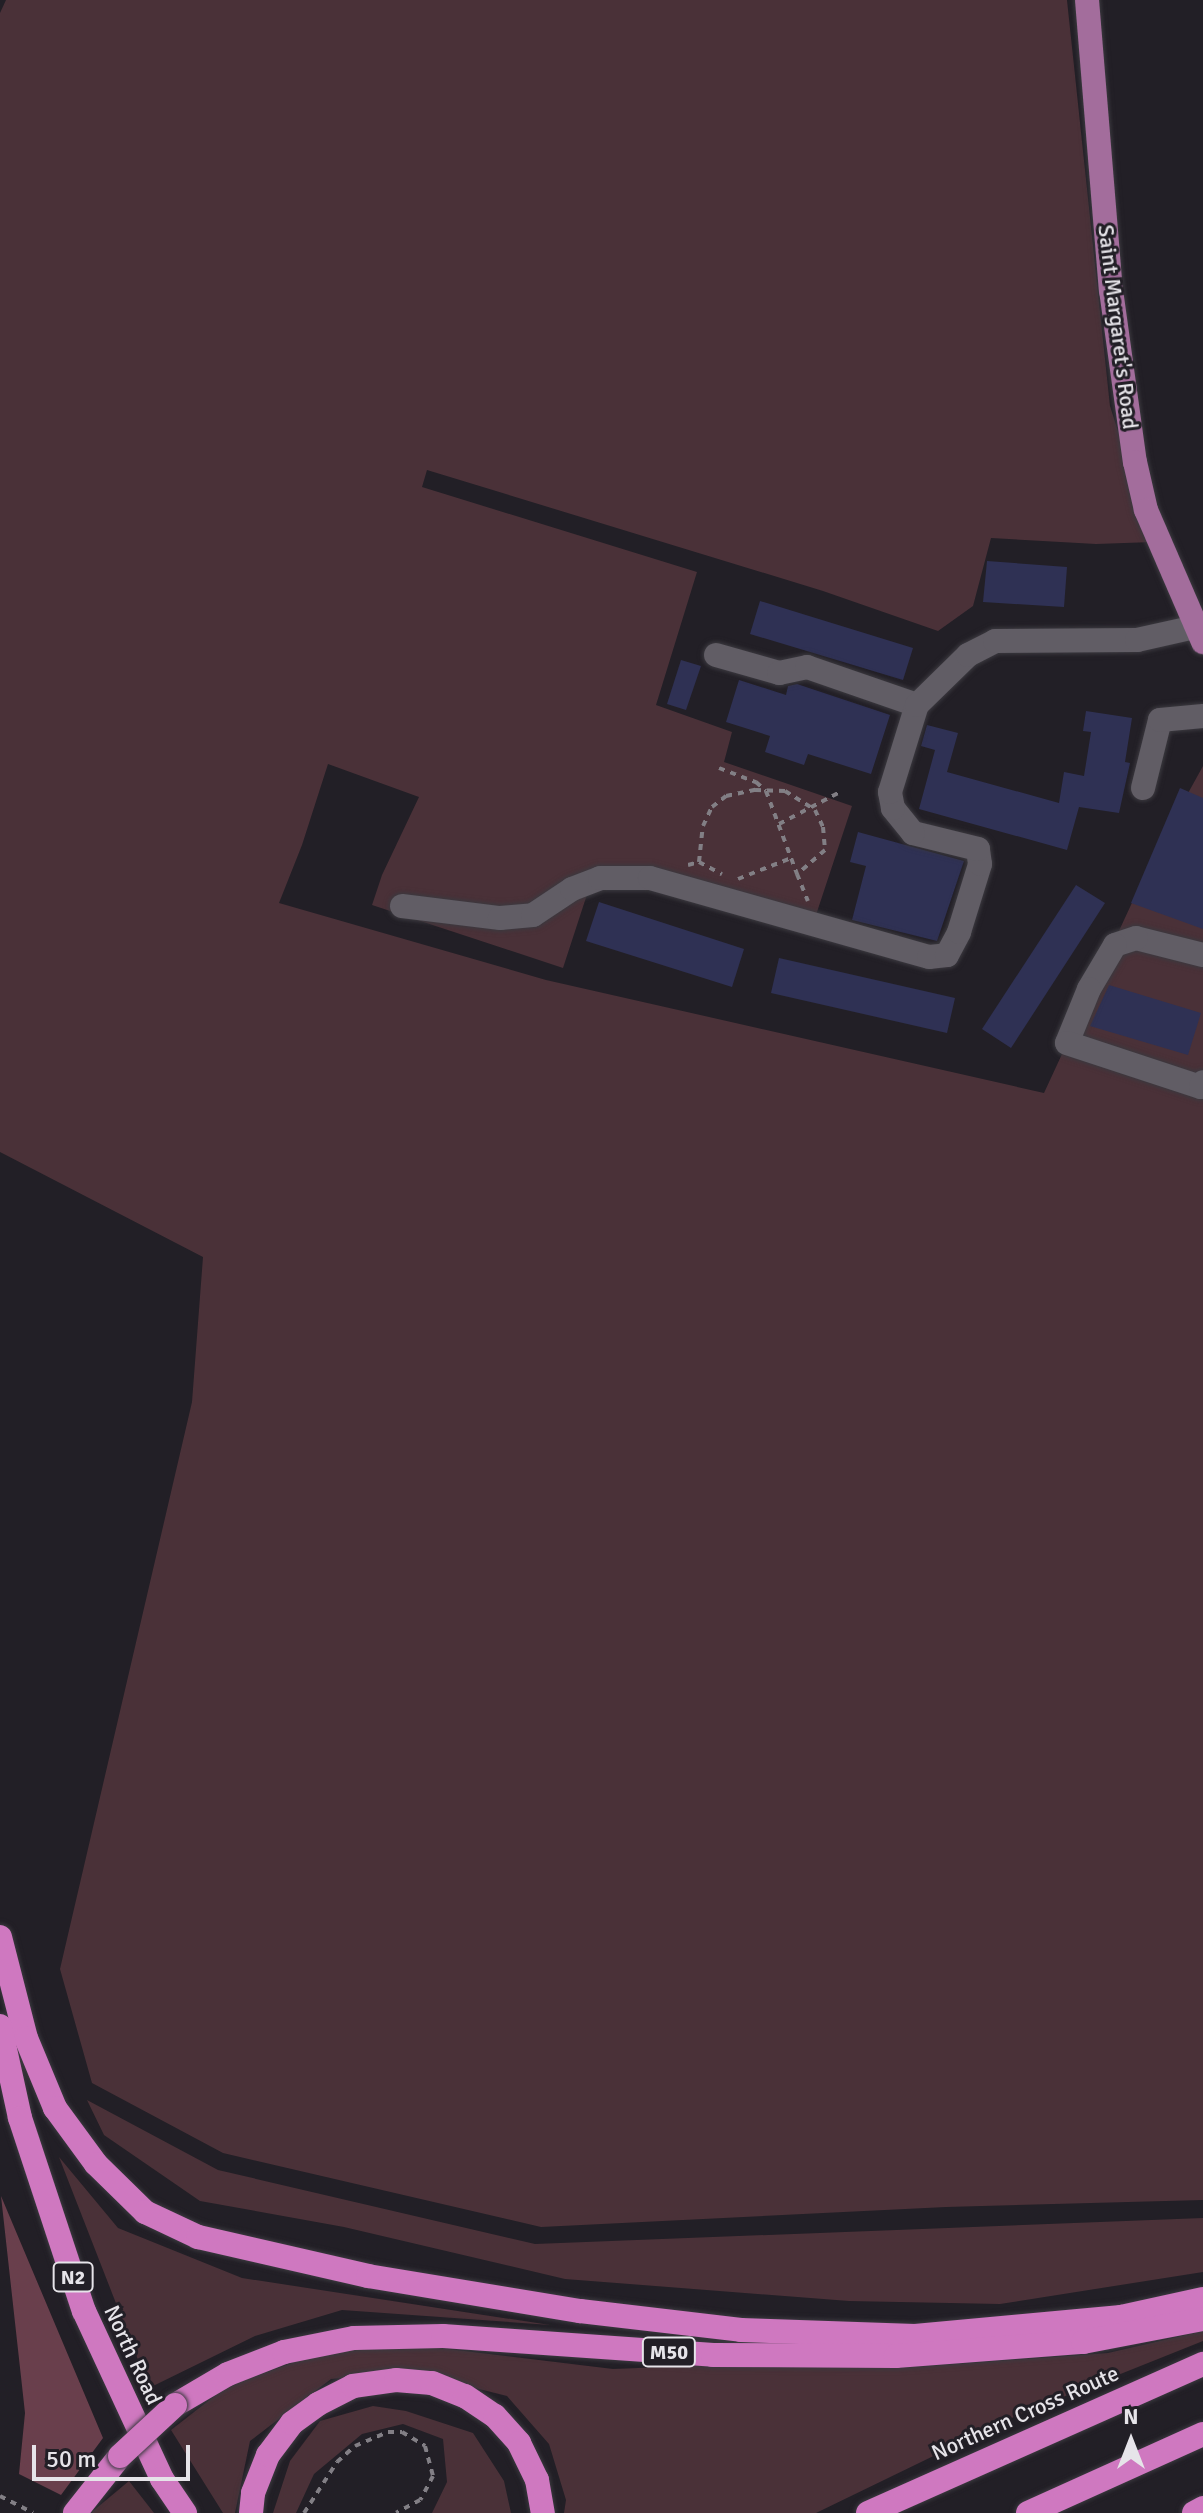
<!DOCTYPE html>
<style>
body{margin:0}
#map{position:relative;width:1203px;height:2513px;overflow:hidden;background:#221f26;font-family:Signika,sans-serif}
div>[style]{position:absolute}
.green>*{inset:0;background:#4a3138}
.forest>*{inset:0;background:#693f4c}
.building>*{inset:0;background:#2f3154}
.path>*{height:4px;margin-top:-2px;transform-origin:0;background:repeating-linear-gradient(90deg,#827f85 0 6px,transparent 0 12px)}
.roads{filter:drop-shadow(0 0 2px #3b393f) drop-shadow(0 0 2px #3b393f)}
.minor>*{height:24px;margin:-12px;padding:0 12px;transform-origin:12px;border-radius:12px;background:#615d65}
.major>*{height:24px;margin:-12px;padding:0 12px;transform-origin:12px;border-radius:12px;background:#a36d9c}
.highway>*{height:24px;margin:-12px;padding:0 12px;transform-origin:12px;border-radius:12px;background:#cf78c0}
.path-bridge>*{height:4px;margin-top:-2px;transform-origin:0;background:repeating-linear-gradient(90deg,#827f85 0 6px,transparent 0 12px)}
.bridges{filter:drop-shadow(0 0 2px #3b393f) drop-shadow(0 0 2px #3b393f)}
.highway-bridge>*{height:24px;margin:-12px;padding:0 12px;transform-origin:12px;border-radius:12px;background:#cf78c0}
span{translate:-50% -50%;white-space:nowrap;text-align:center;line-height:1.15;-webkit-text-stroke:6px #221f26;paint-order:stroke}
.shield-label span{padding:2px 6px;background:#221f26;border:2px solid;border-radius:6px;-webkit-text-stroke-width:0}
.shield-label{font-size:20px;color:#e6e4e9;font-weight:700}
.street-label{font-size:22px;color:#e6e4e9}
.north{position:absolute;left:1091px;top:2401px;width:80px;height:80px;-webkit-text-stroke:6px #221f26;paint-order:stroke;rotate:0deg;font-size:22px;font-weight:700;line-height:32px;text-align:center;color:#e6e4e9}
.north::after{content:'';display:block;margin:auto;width:28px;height:36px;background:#e6e4e9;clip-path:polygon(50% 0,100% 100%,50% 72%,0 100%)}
.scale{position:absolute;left:32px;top:2445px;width:158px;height:36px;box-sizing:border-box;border:4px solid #e6e4e9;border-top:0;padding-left:10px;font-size:24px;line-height:28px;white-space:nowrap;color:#e6e4e9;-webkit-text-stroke:6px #221f26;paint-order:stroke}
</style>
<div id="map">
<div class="green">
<div style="clip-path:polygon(6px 0,1067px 0,1110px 406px,1153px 542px,1096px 544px,991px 538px,973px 606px,938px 631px,823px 591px,427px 470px,422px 487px,697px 572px,656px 705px,732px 732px,724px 762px,852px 806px,816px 915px,594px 873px,563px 968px,372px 905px,382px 875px,419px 797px,328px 764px,302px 845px,279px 903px,546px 980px,1044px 1093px,1155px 853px,1203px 766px,1203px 2200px,946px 2207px,541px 2227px,223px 2153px,92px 2083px,60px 1969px,192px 1402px,203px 1257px,0 1152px,0 13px)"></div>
<div style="clip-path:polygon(87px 2100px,218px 2170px,535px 2244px,1203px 2218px,1203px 2272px,1000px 2304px,849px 2301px,565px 2279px,344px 2227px,200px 2201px,104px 2135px)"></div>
<div style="clip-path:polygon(59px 2157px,118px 2228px,242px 2278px,550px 2325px,342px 2310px,255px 2336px,149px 2388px)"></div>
<div style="clip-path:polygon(1203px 2331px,1203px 2341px,1018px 2415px,816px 2513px,564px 2513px,566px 2500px,549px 2444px,507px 2396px,411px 2372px,331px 2379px,250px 2441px,235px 2513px,223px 2513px,171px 2430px,226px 2387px,303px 2359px,390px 2342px,613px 2369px,739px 2364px,900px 2368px,1108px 2353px)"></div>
<div style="clip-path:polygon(373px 2406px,406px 2411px,473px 2433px,504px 2481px,511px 2513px,432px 2513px,447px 2482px,443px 2439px,403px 2424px,362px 2434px,314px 2474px,296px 2513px,273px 2513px,290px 2461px,320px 2421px)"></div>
<div style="clip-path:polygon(129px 2481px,154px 2513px,92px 2513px,93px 2511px)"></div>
</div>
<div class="forest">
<div style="clip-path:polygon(1px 2196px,103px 2438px,61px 2495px,19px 2474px,25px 2413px)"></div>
</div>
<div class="building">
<div style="clip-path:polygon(987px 561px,1067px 567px,1064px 607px,983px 602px)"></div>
<div style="clip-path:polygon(760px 601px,913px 648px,903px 680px,750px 634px)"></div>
<div style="clip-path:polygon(681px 660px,701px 666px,686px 710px,667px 704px)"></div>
<div style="clip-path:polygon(739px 680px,786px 695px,788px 686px,797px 684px,890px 715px,871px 774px,808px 754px,804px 765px,765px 752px,770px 736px,726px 722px)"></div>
<div style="clip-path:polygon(1086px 711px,1132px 718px,1125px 762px,1130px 763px,1119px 813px,1079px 807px,1067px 850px,919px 809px,935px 750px,921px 746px,927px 725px,958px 733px,947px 772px,1059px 803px,1064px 772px,1084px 776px,1091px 732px,1083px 731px)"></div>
<div style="clip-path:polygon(1180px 788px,1203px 798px,1203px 929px,1131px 903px)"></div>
<div style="clip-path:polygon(858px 832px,964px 861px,937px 941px,852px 920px,866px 866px,850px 862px)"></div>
<div style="clip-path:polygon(1076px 885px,1105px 903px,1011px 1048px,982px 1029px)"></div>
<div style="clip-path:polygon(599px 902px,744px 949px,732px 987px,586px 941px)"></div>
<div style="clip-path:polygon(779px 958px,955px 998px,947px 1033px,771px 993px)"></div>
<div style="clip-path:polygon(1109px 985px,1201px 1013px,1188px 1055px,1090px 1026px)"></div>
</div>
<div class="path">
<div style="left:719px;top:768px;width:40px;rotate:21deg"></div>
<div style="left:756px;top:782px;width:13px;rotate:42deg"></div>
<div style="left:766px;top:791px;width:89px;rotate:69.5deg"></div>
<div style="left:779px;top:824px;width:69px;rotate:-27.7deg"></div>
<div style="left:699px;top:862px;width:26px;rotate:28deg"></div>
<div style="left:688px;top:865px;width:11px;rotate:-15deg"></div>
<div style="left:699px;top:862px;width:36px;rotate:-84deg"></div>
<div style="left:703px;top:826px;width:21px;rotate:-65deg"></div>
<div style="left:712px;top:807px;width:18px;rotate:-38deg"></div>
<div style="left:726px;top:796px;width:30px;rotate:-12deg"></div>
<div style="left:755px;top:790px;width:30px;rotate:2deg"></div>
<div style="left:785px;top:791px;width:36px;rotate:32deg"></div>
<div style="left:815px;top:810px;width:19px;rotate:65deg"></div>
<div style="left:823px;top:827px;width:23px;rotate:85deg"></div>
<div style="left:825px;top:850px;width:37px;rotate:139deg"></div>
<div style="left:797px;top:874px;width:29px;rotate:68deg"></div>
<div style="left:738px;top:879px;width:57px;rotate:-21.6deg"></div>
<div style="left:304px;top:2513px;width:61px;rotate:-57.1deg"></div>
<div style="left:337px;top:2462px;width:24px;rotate:-42deg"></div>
<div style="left:355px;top:2446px;width:36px;rotate:-23deg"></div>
<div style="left:388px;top:2432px;width:14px"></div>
<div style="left:402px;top:2432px;width:27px;rotate:31deg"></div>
<div style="left:425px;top:2446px;width:31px;rotate:75deg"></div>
<div style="left:433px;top:2476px;width:27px;rotate:118deg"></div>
<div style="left:420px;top:2500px;width:27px;rotate:152deg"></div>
</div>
<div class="roads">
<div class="minor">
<div style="left:716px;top:655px;width:66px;rotate:15.9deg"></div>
<div style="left:779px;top:673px;width:29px;rotate:-12deg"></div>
<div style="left:807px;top:667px;width:116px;rotate:19.1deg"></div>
<div style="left:1143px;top:788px;width:70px;rotate:-76deg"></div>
<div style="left:1160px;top:720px;width:43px;rotate:-5.3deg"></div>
<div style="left:402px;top:906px;width:99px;rotate:7deg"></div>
<div style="left:500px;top:918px;width:33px;rotate:-5deg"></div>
<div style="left:533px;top:915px;width:47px;rotate:-33.7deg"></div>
<div style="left:572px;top:889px;width:30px;rotate:-21deg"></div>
<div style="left:600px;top:878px;width:50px"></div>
<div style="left:650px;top:878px;width:290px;rotate:15.8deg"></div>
<div style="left:929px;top:957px;width:18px;rotate:-6deg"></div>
<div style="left:947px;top:955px;width:26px;rotate:-62deg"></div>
<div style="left:959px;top:932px;width:71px;rotate:-72.8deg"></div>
<div style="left:980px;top:864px;width:15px;rotate:-98deg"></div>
<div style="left:978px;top:849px;width:67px;rotate:-166.2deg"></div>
<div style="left:913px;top:833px;width:32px;rotate:-129deg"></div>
<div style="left:893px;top:808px;width:16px;rotate:-101deg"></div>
<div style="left:890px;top:792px;width:91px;rotate:-72.8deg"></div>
<div style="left:917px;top:705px;width:71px;rotate:-44.4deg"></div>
<div style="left:968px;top:655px;width:30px;rotate:-27deg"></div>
<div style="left:995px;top:641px;width:142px;rotate:-0.4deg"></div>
<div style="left:1137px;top:640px;width:59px;rotate:-12.6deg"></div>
<div style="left:1203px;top:955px;width:69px;rotate:-165.8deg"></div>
<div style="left:1136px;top:938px;width:22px;rotate:162deg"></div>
<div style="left:1115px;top:945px;width:51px;rotate:120.6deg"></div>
<div style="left:1089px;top:989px;width:58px;rotate:112.2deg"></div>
<div style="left:1067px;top:1043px;width:141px;rotate:18.2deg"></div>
<div style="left:1201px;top:1087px;width:5px;rotate:-68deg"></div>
</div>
<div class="major">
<div style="left:1087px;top:0;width:291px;rotate:85.3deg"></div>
<div style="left:1111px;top:290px;width:174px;rotate:82.1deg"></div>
<div style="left:1135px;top:462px;width:49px;rotate:77.1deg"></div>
<div style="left:1146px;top:510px;width:144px;rotate:66.6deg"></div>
</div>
<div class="highway">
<div style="left:0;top:1937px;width:104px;rotate:75.6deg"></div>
<div style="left:26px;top:2038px;width:76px;rotate:67.5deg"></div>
<div style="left:55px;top:2108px;width:69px;rotate:53.8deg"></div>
<div style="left:96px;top:2164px;width:69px;rotate:44.4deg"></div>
<div style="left:145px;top:2212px;width:59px;rotate:25.3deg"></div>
<div style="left:198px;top:2237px;width:174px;rotate:12.9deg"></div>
<div style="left:368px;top:2276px;width:215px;rotate:9.4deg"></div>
<div style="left:580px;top:2311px;width:162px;rotate:6.7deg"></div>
<div style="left:741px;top:2330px;width:174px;rotate:2deg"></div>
<div style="left:915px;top:2336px;width:207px;rotate:-5.3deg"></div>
<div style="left:1121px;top:2317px;width:84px;rotate:-12.4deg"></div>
<div style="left:0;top:2026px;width:94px;rotate:77.7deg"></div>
<div style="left:20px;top:2118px;width:203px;rotate:71.7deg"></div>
<div style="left:84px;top:2311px;width:185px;rotate:65.1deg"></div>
<div style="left:162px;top:2479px;width:41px;rotate:55.9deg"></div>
<div style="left:175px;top:2405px;width:61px;rotate:-30.3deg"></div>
<div style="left:228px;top:2374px;width:60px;rotate:-21.4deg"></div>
<div style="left:284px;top:2352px;width:71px;rotate:-11.3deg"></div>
<div style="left:354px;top:2338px;width:89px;rotate:-1.3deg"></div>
<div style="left:443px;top:2336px;width:271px;rotate:4deg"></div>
<div style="left:713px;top:2355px;width:183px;rotate:0.3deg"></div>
<div style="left:896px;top:2356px;width:188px;rotate:-4.3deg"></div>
<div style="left:1083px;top:2342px;width:122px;rotate:-10.9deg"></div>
<div style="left:75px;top:2513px;width:73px;rotate:-51.7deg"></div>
<div style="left:251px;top:2513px;width:20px;rotate:-84deg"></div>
<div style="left:253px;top:2493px;width:41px;rotate:-68.5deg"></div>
<div style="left:268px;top:2455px;width:40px;rotate:-53deg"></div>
<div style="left:292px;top:2423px;width:32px;rotate:-36deg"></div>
<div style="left:318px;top:2404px;width:39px;rotate:-27deg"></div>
<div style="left:353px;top:2386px;width:43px;rotate:-7.9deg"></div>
<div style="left:396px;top:2380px;width:36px;rotate:5deg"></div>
<div style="left:432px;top:2383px;width:35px;rotate:22deg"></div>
<div style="left:465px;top:2396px;width:36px;rotate:34deg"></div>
<div style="left:495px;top:2416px;width:36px;rotate:48deg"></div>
<div style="left:519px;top:2443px;width:41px;rotate:64.1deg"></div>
<div style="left:537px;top:2480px;width:34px;rotate:80deg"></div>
<div style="left:868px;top:2513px;width:367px;rotate:-24deg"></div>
<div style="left:1028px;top:2513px;width:192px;rotate:-24.3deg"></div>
<div style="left:1194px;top:2513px;width:10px;rotate:-29deg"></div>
</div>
</div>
<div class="path-bridge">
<div style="left:0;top:2496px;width:37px;rotate:27deg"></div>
</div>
<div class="bridges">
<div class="highway-bridge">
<div style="left:120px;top:2456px;width:75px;rotate:-42.8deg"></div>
</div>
</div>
<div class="shield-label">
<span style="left:73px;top:2277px">N2</span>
<span style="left:669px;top:2352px">M50</span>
</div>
<div class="street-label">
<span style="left:1118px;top:327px;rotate:83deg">Saint Margaret's Road</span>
<span style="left:133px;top:2355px;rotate:65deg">North Road</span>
<span style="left:1025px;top:2413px;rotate:-24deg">Northern Cross Route</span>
</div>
<div class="north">N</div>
<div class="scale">50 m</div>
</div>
